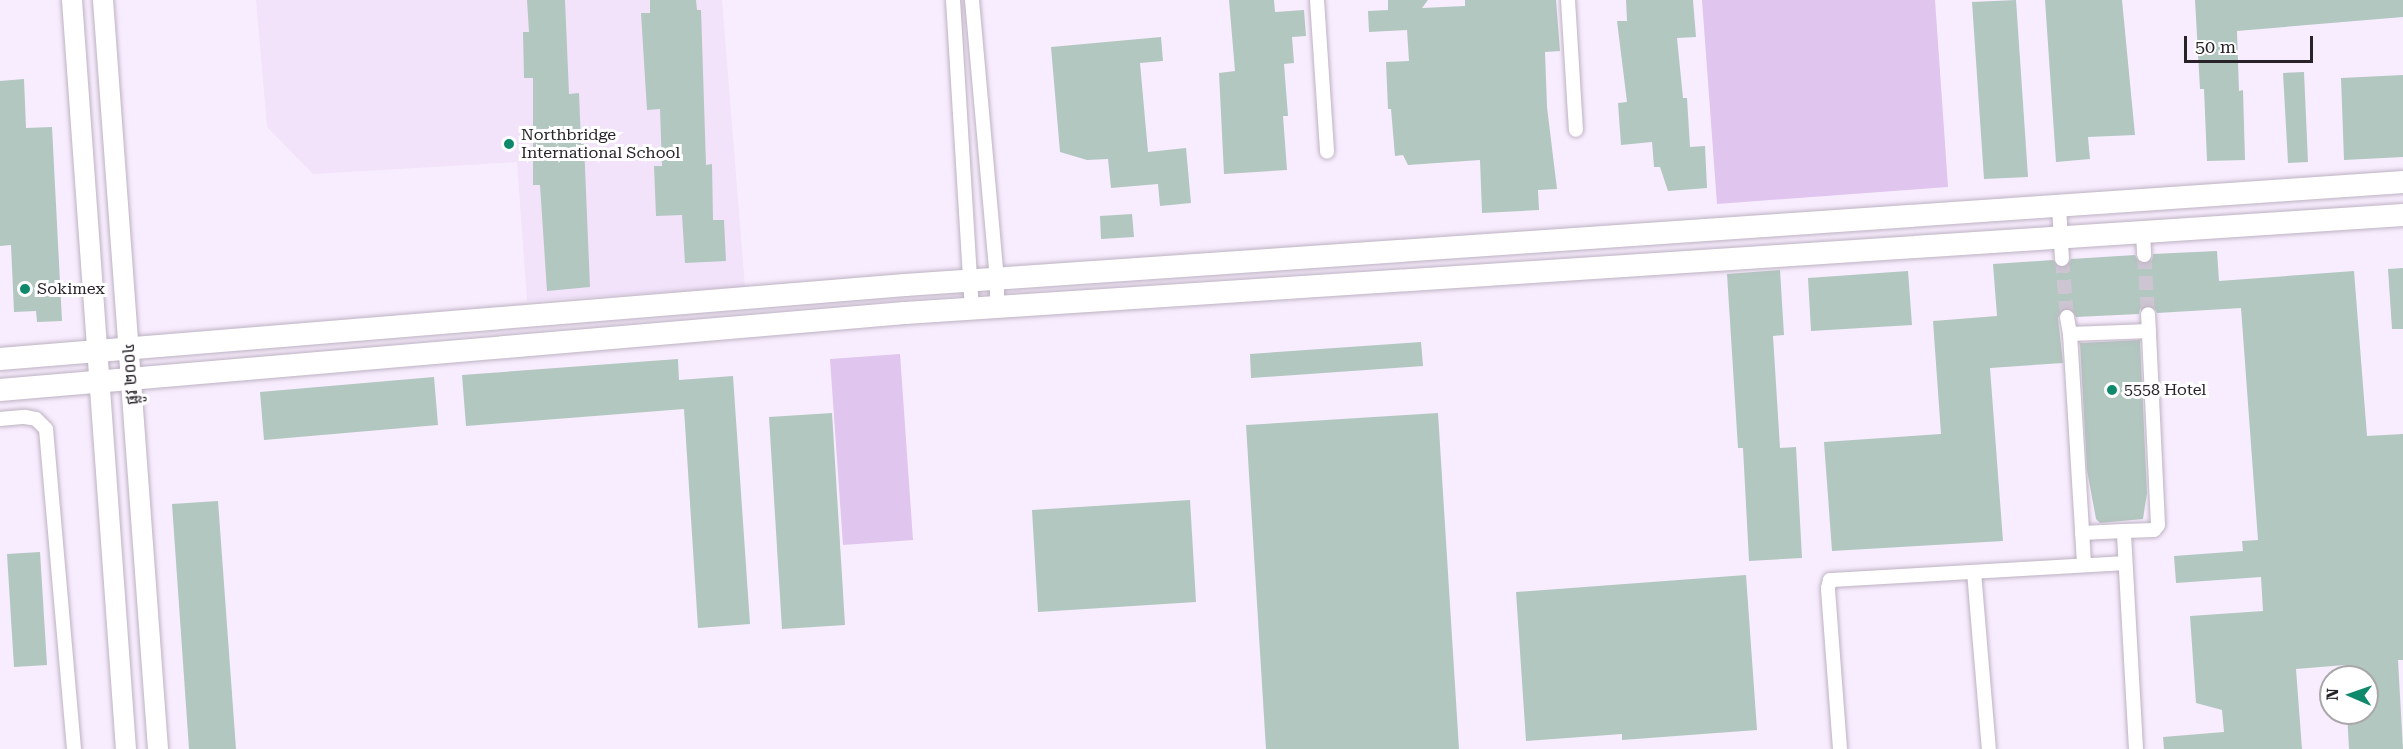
<!DOCTYPE html>
<meta charset="utf-8">
<style>
body{margin:0}
#map{position:relative;width:2403px;height:749px;overflow:hidden;background:#f8edfe;font-family:"Roboto Serif","Noto Sans Khmer",serif}
div>[style]{position:absolute}
.built>*{inset:0;background:#f2e2fa}
.green>*{inset:0;background:#e0c5ee}
.building>*{inset:0;background:#b2c7bf}
.street-tunnel>*{height:14px;margin-top:-7px;transform-origin:0;background:repeating-linear-gradient(90deg,#cec5d3 0 14px,transparent 0 21px)}
.roads{filter:drop-shadow(0 0 2px #bdb2c2) drop-shadow(0 0 2px #bdb2c2)}
.street>*{height:14px;margin:-7px;padding:0 7px;transform-origin:7px;border-radius:7px;background:#fff}
.secondary>*{height:20px;margin:-10px;padding:0 10px;transform-origin:10px;border-radius:10px;background:#fff}
.primary>*{height:22px;margin:-11px;padding:0 11px;transform-origin:11px;border-radius:11px;background:#fff}
.dots>*{width:16px;height:16px;translate:-50% -50%;box-sizing:border-box;border:3px solid #fff;border-radius:50%}
span{translate:-50% -50%;white-space:nowrap;text-align:center;line-height:1.15;-webkit-text-stroke:6px #fff;paint-order:stroke}
.poi-label{font-size:16px;color:#272329}
.left{translate:0 -50%;text-align:left}
.street-label{font-size:16px;color:#272329}
.north{position:absolute;left:2319px;top:665px;width:60px;height:60px;box-sizing:border-box;background:#fff;border:2px solid #a9a7a9;border-radius:50%;rotate:272deg;font-size:16px;font-weight:700;line-height:24px;text-align:center;color:#272329}
.north::after{content:'';display:block;margin:auto;width:21px;height:27px;background:#0f896b;clip-path:polygon(50% 0,100% 100%,50% 72%,0 100%)}
.scale{position:absolute;left:2184px;top:36px;width:129px;height:27px;box-sizing:border-box;border:3px solid #272329;border-top:0;padding-left:8px;font-size:18px;line-height:21px;white-space:nowrap;color:#272329;-webkit-text-stroke:4px #fff;paint-order:stroke}
</style>
<div id="map">
<div class="built">
<div style="clip-path:polygon(256px 0,722px 0,745px 287px,527px 301px,517px 162px,313px 174px,267px 127px)"></div>
</div>
<div class="green">
<div style="clip-path:polygon(1702px 0,1935px 0,1948px 187px,1717px 204px)"></div>
<div style="clip-path:polygon(900px 354px,913px 540px,843px 545px,830px 359px)"></div>
</div>
<div class="building">
<div style="clip-path:polygon(527px 0,565px 0,569px 94px,579px 93px,581px 144px,584px 144px,590px 287px,547px 291px,540px 185px,533px 185px,533px 78px,524px 78px,523px 32px,529px 32px)"></div>
<div style="clip-path:polygon(650px 0,696px 0,697px 10px,701px 10px,706px 165px,712px 164px,713px 220px,724px 220px,726px 261px,685px 263px,682px 215px,656px 216px,654px 166px,662px 166px,660px 109px,647px 110px,641px 13px,650px 13px)"></div>
<div style="clip-path:polygon(1229px 0,1274px 0,1275px 12px,1304px 10px,1306px 36px,1292px 37px,1294px 63px,1284px 64px,1288px 116px,1283px 116px,1287px 170px,1224px 174px,1219px 73px,1235px 71px)"></div>
<div style="clip-path:polygon(1388px 0,1428px 0,1422px 8px,1465px 6px,1465px 0,1556px 0,1560px 51px,1545px 52px,1547px 107px,1557px 189px,1538px 190px,1539px 210px,1482px 213px,1480px 160px,1408px 165px,1403px 155px,1395px 156px,1391px 109px,1388px 109px,1386px 62px,1409px 61px,1407px 30px,1369px 32px,1368px 11px,1388px 10px)"></div>
<div style="clip-path:polygon(1626px 0,1693px 0,1696px 37px,1677px 38px,1683px 98px,1687px 98px,1690px 147px,1705px 146px,1707px 188px,1668px 191px,1660px 167px,1654px 167px,1652px 142px,1621px 145px,1618px 103px,1627px 102px,1617px 21px,1627px 21px)"></div>
<div style="clip-path:polygon(2016px 0,2028px 177px,1984px 179px,1972px 2px)"></div>
<div style="clip-path:polygon(2045px 0,2122px 0,2135px 135px,2088px 137px,2090px 159px,2056px 162px)"></div>
<div style="clip-path:polygon(2195px 0,2403px 0,2403px 17px,2237px 31px,2239px 91px,2243px 90px,2245px 160px,2207px 161px,2204px 89px,2200px 89px)"></div>
<div style="clip-path:polygon(1161px 37px,1163px 61px,1140px 63px,1148px 152px,1186px 148px,1191px 203px,1160px 206px,1158px 184px,1111px 188px,1108px 159px,1087px 160px,1060px 152px,1051px 47px)"></div>
<div style="clip-path:polygon(2304px 72px,2308px 162px,2288px 163px,2283px 73px)"></div>
<div style="clip-path:polygon(2403px 75px,2403px 157px,2344px 160px,2341px 78px)"></div>
<div style="clip-path:polygon(24px 79px,26px 128px,52px 127px,62px 321px,37px 322px,36px 311px,14px 312px,11px 245px,0 246px,0 81px)"></div>
<div style="clip-path:polygon(1132px 214px,1134px 237px,1101px 239px,1100px 216px)"></div>
<div style="clip-path:polygon(2217px 251px,2219px 281px,2354px 271px,2367px 436px,2403px 434px,2403px 660px,2398px 660px,2403px 749px,2349px 749px,2347px 713px,2367px 713px,2367px 677px,2345px 677px,2345px 665px,2296px 669px,2302px 749px,2164px 749px,2163px 737px,2224px 732px,2222px 710px,2196px 703px,2190px 616px,2263px 611px,2261px 577px,2176px 583px,2174px 556px,2243px 551px,2242px 541px,2258px 540px,2241px 308px,2157px 313px,2153px 306px,2147px 305px,2140px 309px,2139px 314px,2076px 317px,2071px 309px,2062px 310px,2058px 318px,2063px 363px,1990px 368px,2003px 541px,1832px 551px,1824px 442px,1941px 434px,1933px 321px,1997px 316px,1993px 264px,2053px 260px,2062px 268px,2067px 266px,2071px 259px,2135px 255px,2139px 263px,2145px 264px,2152px 260px,2153px 254px)"></div>
<div style="clip-path:polygon(2403px 268px,2403px 329px,2392px 329px,2388px 269px)"></div>
<div style="clip-path:polygon(1780px 270px,1784px 335px,1773px 336px,1780px 448px,1796px 447px,1802px 558px,1749px 561px,1743px 448px,1738px 448px,1727px 274px)"></div>
<div style="clip-path:polygon(1908px 271px,1912px 325px,1811px 331px,1808px 278px)"></div>
<div style="clip-path:polygon(2140px 340px,2147px 493px,2143px 519px,2100px 523px,2096px 519px,2087px 470px,2080px 343px)"></div>
<div style="clip-path:polygon(1421px 342px,1423px 366px,1251px 378px,1250px 354px)"></div>
<div style="clip-path:polygon(678px 359px,679px 380px,733px 376px,750px 624px,698px 628px,684px 409px,466px 426px,462px 375px)"></div>
<div style="clip-path:polygon(434px 377px,438px 425px,264px 440px,260px 392px)"></div>
<div style="clip-path:polygon(832px 413px,845px 625px,782px 629px,769px 417px)"></div>
<div style="clip-path:polygon(1438px 413px,1459px 749px,1266px 749px,1246px 425px)"></div>
<div style="clip-path:polygon(1190px 500px,1196px 602px,1038px 612px,1032px 510px)"></div>
<div style="clip-path:polygon(218px 501px,236px 749px,189px 749px,172px 504px)"></div>
<div style="clip-path:polygon(40px 552px,47px 665px,14px 667px,7px 554px)"></div>
<div style="clip-path:polygon(1746px 575px,1757px 730px,1622px 740px,1622px 734px,1526px 741px,1516px 592px)"></div>
</div>
<div class="street-tunnel">
<div style="left:2144px;top:255px;width:59px;rotate:86.1deg"></div>
<div style="left:2062px;top:259px;width:58px;rotate:85.1deg"></div>
</div>
<div class="roads">
<div class="street">
<div style="left:953px;top:0;width:312px;rotate:86.5deg"></div>
<div style="left:972px;top:0;width:280px;rotate:84.9deg"></div>
<div style="left:997px;top:279px;width:30px;rotate:90deg"></div>
<div style="left:1317px;top:0;width:152px;rotate:86.2deg"></div>
<div style="left:1568px;top:0;width:130px;rotate:86.5deg"></div>
<div style="left:2059px;top:206px;width:53px;rotate:86.8deg"></div>
<div style="left:2143px;top:233px;width:22px;rotate:87deg"></div>
<div style="left:2067px;top:317px;width:17px;rotate:80deg"></div>
<div style="left:2070px;top:334px;width:231px;rotate:86.5deg"></div>
<div style="left:2070px;top:334px;width:79px;rotate:-2.2deg"></div>
<div style="left:0;top:419px;width:25px;rotate:-5deg"></div>
<div style="left:25px;top:417px;width:11px;rotate:10deg"></div>
<div style="left:36px;top:419px;width:14px;rotate:45deg"></div>
<div style="left:46px;top:429px;width:321px;rotate:85deg"></div>
<div style="left:2082px;top:533px;width:42px;rotate:-2.7deg"></div>
<div style="left:1974px;top:572px;width:178px;rotate:85.2deg"></div>
<div style="left:1840px;top:749px;width:161px;rotate:-94.3deg"></div>
<div style="left:1828px;top:588px;width:8px;rotate:-76deg"></div>
<div style="left:1830px;top:580px;width:294px;rotate:-3.3deg"></div>
<div style="left:2136px;top:749px;width:218px;rotate:-93.2deg"></div>
<div style="left:2124px;top:531px;width:30px;rotate:-2deg"></div>
<div style="left:2154px;top:530px;width:6px;rotate:-51deg"></div>
<div style="left:2158px;top:525px;width:211px;rotate:-92.7deg"></div>
</div>
<div class="secondary">
<div style="left:72px;top:0;width:751px;rotate:85.88deg"></div>
<div style="left:103px;top:0;width:751px;rotate:85.8deg"></div>
</div>
<div class="primary">
<div style="left:0;top:359px;width:908px;rotate:-4.67deg"></div>
<div style="left:905px;top:285px;width:1502px;rotate:-3.93deg"></div>
<div style="left:0;top:390px;width:908px;rotate:-4.86deg"></div>
<div style="left:905px;top:313px;width:1501px;rotate:-3.74deg"></div>
</div>
</div>
<div class="dots">
<div style="left:509px;top:144px;background:#0f896b"></div>
<div style="left:25px;top:289px;background:#0f896b"></div>
<div style="left:2112px;top:390px;background:#0f896b"></div>
</div>
<div class="poi-label">
<span class="left" style="left:521px;top:144px">Northbridge<br>International School</span>
<span class="left" style="left:37px;top:289px">Sokimex</span>
<span class="left" style="left:2124px;top:390px">5558 Hotel</span>
</div>
<div class="street-label">
<span style="left:131px;top:374px;rotate:-94deg">ផ្លូវ ២០០៤</span>
</div>
<div class="north">N</div>
<div class="scale">50 m</div>
</div>
